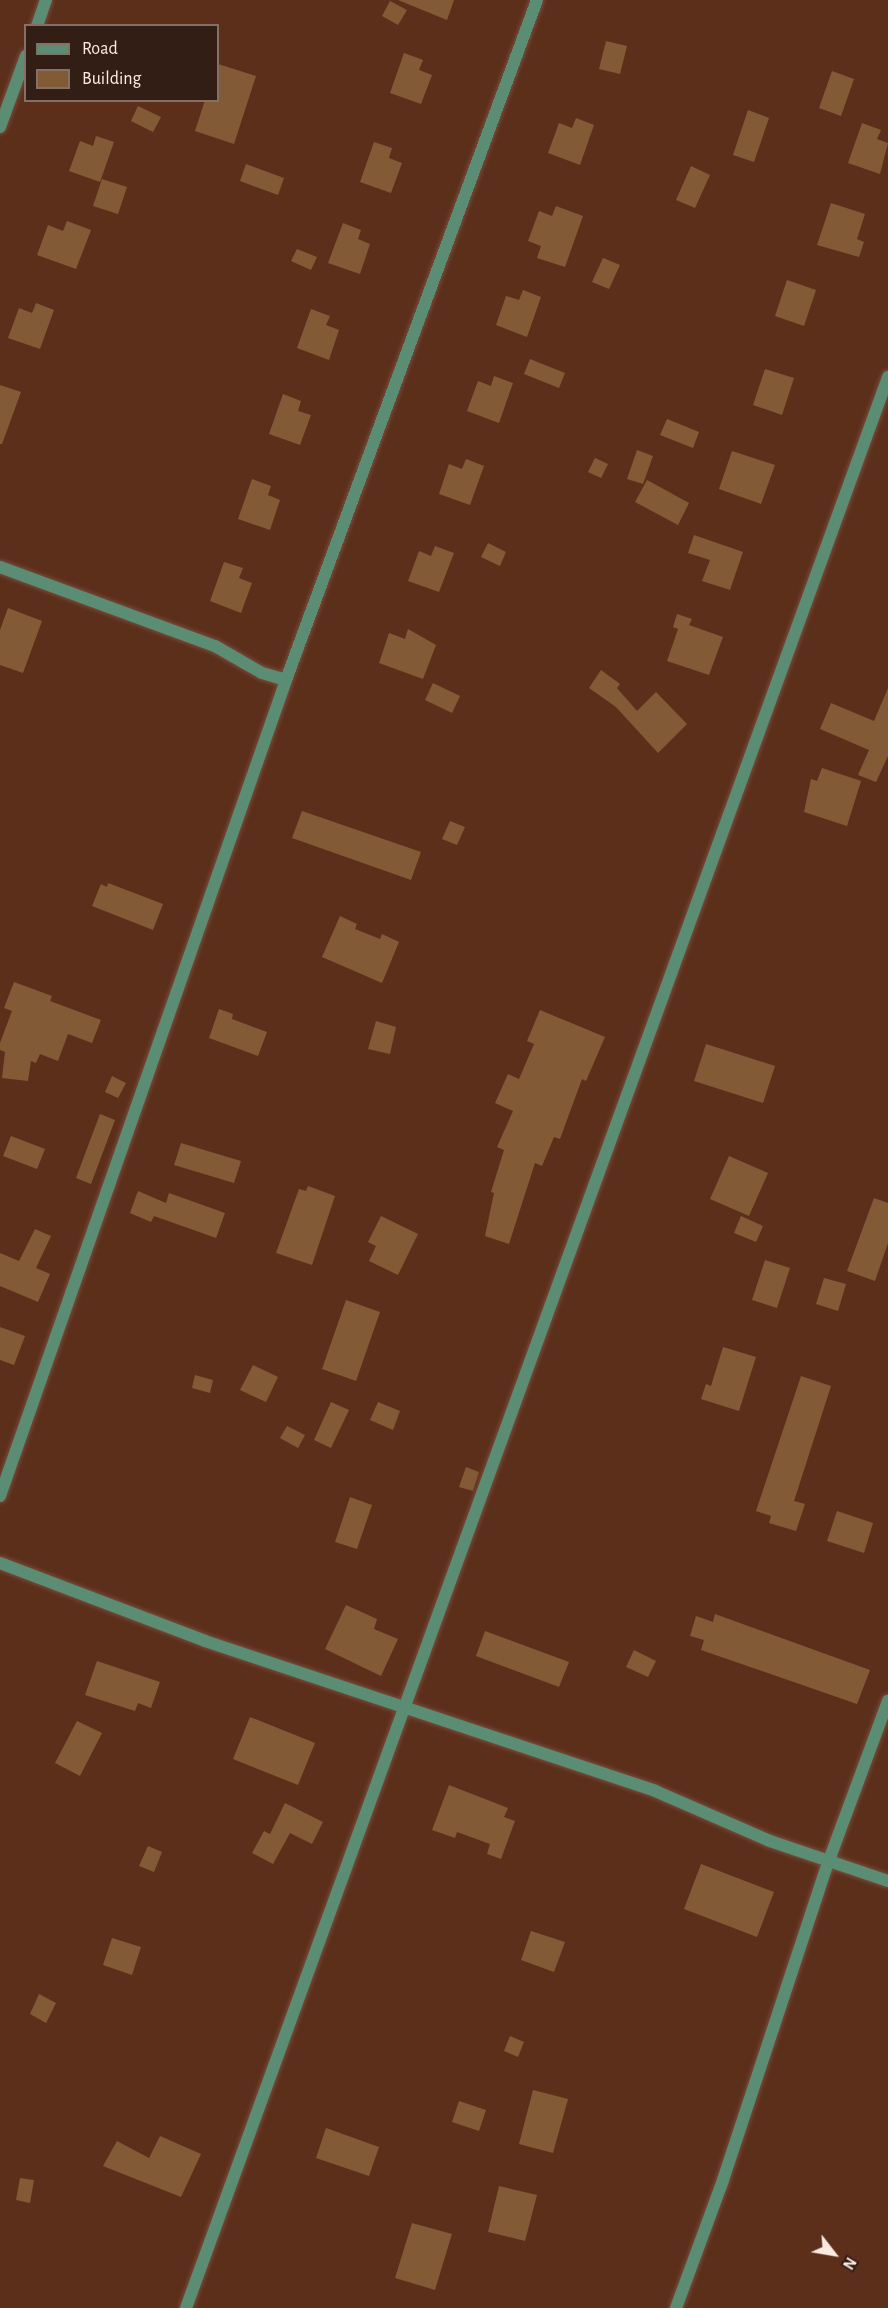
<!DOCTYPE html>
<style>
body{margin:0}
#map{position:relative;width:888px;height:2308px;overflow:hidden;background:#5c2f1b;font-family:"Alegreya Sans",sans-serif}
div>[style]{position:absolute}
.building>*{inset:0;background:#825b36}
.roads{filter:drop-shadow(0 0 2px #764d3b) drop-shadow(0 0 2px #764d3b)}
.street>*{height:12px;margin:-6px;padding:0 6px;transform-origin:6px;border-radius:6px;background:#5b8d75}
span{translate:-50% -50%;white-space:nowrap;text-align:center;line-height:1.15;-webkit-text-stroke:5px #321e15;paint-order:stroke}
.legend{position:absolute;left:24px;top:24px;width:195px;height:78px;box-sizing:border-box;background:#321e15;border:2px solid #837067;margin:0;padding:8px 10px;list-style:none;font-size:18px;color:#fceae3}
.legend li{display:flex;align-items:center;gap:12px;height:30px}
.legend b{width:30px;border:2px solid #837067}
.north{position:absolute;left:804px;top:2224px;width:60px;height:60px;-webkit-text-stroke:4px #321e15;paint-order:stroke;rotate:121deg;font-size:16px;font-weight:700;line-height:24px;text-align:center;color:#fceae3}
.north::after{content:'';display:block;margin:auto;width:21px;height:27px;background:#fceae3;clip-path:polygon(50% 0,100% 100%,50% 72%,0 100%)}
</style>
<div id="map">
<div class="building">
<div style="clip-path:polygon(398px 0,454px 0,447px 20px)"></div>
<div style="clip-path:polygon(390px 1px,407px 10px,398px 25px,382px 16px)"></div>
<div style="clip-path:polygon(606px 41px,627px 46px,620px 74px,599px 69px)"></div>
<div style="clip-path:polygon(404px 53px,423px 60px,419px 70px,432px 75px,421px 104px,390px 93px)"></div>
<div style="clip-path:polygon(218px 64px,256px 76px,234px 144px,195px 131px,205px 100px,218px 100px)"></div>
<div style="clip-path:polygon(832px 71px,854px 79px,841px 116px,819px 108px)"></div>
<div style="clip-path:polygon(138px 106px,161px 117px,153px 132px,131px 121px)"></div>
<div style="clip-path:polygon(748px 110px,769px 118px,754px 162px,733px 155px)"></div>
<div style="clip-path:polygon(576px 118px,594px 125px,580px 165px,548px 153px,559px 123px,572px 128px)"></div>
<div style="clip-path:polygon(862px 123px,881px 130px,877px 139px,888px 143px,880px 174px,848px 163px)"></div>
<div style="clip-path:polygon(96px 136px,114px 142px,100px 182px,69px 171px,80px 141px,93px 146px)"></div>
<div style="clip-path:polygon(374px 142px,392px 148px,389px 158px,402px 163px,391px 193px,360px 182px)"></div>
<div style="clip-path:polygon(246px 164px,284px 178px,278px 195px,240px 181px)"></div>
<div style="clip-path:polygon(691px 166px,710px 175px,695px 208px,676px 200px)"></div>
<div style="clip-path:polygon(102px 179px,127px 187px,118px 214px,93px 206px)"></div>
<div style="clip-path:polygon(831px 203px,865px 214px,857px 239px,864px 242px,859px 257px,817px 245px)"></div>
<div style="clip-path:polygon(556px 206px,583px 216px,565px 267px,537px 258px,541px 246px,528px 241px,539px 211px,552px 216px)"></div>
<div style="clip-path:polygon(67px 221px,91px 230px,76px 269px,37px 255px,48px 225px,63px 231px)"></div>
<div style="clip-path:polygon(343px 223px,361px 230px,358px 239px,370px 244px,360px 274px,328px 263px)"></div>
<div style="clip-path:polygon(297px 249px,317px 257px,311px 270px,291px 261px)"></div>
<div style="clip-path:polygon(603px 258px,620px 265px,609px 289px,592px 282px)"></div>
<div style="clip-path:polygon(787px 280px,816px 290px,804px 326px,775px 316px)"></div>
<div style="clip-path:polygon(523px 290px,541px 297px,527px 337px,496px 325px,506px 296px,519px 300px)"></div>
<div style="clip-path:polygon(36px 303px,54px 310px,40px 349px,8px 338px,19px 308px,32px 313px)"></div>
<div style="clip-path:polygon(311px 309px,330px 316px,326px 325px,339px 330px,329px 360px,297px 348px)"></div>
<div style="clip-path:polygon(530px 359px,565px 373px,559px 388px,524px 374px)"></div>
<div style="clip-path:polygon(765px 369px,794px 378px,782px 415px,753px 405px)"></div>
<div style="clip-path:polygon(494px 376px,513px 383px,499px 423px,467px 411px,478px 381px,491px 386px)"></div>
<div style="clip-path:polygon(0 385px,21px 392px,2px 444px,0 444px)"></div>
<div style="clip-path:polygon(283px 394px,301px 401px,298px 411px,311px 415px,300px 445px,269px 434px)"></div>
<div style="clip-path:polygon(667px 419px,699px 432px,693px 448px,660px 435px)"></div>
<div style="clip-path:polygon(637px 450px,653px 456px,643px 484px,627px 479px)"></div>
<div style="clip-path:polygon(732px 451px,775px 465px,761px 504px,719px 489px)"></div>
<div style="clip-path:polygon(595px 458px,608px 464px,601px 478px,588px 472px)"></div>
<div style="clip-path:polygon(466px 459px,484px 466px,470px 505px,439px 494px,449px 464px,462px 469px)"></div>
<div style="clip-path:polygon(252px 479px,271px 486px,268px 495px,280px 500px,270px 530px,238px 519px)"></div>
<div style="clip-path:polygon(647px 480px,689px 503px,678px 525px,635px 502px)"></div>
<div style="clip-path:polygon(694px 535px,743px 552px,730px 590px,702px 581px,710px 560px,688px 553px)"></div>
<div style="clip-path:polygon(488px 543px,506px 552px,500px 566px,481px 557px)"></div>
<div style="clip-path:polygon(435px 546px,454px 553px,439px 592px,408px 581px,419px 551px,431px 556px)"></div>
<div style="clip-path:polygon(224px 562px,243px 568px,239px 578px,252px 583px,241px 613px,210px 601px)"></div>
<div style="clip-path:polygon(8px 608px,42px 621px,23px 673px,0 665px,0 630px)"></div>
<div style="clip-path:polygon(677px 614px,692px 619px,689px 625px,723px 637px,709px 675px,667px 661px,678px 629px,673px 627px)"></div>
<div style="clip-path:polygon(408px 629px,436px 645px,423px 679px,379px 663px,389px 633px,405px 639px)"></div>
<div style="clip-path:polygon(601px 670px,620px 684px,617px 688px,637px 711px,656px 692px,687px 724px,658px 753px,616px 707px,589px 688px)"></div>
<div style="clip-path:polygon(433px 683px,460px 696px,452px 713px,425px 700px)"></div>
<div style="clip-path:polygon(888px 688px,888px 756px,876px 782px,858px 775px,869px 750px,820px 729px,831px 703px,874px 721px)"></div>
<div style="clip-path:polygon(822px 768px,861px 781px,847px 826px,804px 812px,811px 779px,817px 781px)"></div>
<div style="clip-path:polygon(302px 811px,421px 852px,411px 880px,292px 838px)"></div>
<div style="clip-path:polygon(450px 821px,465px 827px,457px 845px,442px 839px)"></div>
<div style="clip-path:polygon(108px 883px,163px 904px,153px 930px,92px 906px,101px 884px,107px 887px)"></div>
<div style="clip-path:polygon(340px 916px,357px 924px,355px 929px,380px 939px,382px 934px,399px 942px,382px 983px,322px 957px)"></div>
<div style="clip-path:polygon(14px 982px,52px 996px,50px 1001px,101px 1020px,92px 1043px,68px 1034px,58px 1061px,40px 1054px,36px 1063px,31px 1061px,28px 1081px,2px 1078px,5px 1052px,0 1050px,0 1043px,12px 1011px,4px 1008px)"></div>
<div style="clip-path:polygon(219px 1009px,233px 1014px,232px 1019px,267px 1032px,258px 1056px,209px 1038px)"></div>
<div style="clip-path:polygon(540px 1010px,605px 1037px,586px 1081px,582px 1079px,560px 1139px,554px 1137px,542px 1166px,535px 1163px,509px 1244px,485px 1236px,494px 1193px,491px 1192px,504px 1150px,497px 1147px,513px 1111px,495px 1103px,508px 1074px,519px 1079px,534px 1044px,527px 1041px)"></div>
<div style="clip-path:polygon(376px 1021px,396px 1027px,390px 1054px,368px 1049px)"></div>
<div style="clip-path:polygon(706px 1044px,775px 1066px,763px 1103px,694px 1081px)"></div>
<div style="clip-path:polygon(112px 1076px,126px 1083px,118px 1098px,105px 1092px)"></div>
<div style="clip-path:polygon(100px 1114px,115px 1120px,91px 1184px,76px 1178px)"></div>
<div style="clip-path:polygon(11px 1136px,45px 1149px,37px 1169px,3px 1156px)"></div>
<div style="clip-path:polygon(181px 1143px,241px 1161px,234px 1183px,174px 1165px)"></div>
<div style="clip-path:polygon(729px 1156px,768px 1173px,749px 1216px,710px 1199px)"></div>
<div style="clip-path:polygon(308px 1186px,335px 1196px,312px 1265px,276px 1253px,299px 1189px,306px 1191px)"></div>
<div style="clip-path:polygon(138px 1191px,166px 1203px,169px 1193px,225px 1213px,216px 1238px,154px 1216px,151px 1222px,130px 1213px)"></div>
<div style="clip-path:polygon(874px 1198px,888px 1203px,888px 1243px,875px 1281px,847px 1271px)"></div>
<div style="clip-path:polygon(381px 1216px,418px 1234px,398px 1275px,369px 1261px,376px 1246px,368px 1242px)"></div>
<div style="clip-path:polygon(741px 1216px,763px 1226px,756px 1242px,734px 1233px)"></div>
<div style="clip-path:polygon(35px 1229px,51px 1236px,36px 1268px,50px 1274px,38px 1302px,0 1286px,0 1253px,19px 1261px)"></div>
<div style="clip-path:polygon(765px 1260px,790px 1268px,777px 1308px,752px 1300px)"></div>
<div style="clip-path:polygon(824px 1278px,846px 1284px,838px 1311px,816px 1304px)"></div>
<div style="clip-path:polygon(346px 1300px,380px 1312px,356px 1381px,322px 1369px)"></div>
<div style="clip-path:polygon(0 1327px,25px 1336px,14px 1365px,0 1360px)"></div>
<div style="clip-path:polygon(723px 1347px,756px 1357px,739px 1411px,701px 1399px,706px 1384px,711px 1386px)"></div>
<div style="clip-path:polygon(253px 1365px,278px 1377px,266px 1402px,240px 1390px)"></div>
<div style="clip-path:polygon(195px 1375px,213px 1380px,210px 1393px,192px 1388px)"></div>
<div style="clip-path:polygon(801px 1376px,831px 1386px,794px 1501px,805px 1504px,796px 1531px,769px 1523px,771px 1516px,756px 1511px)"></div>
<div style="clip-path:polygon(331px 1402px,349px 1410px,331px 1448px,314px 1440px)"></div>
<div style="clip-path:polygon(378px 1402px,400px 1411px,393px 1430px,370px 1420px)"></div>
<div style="clip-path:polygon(287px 1426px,305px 1435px,298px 1448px,280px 1438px)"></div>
<div style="clip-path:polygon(466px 1467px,479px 1472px,473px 1491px,459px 1487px)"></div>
<div style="clip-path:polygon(350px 1497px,372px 1505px,357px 1549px,335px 1542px)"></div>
<div style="clip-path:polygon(837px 1511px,873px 1523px,864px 1553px,827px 1541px)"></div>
<div style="clip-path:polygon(346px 1605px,377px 1619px,374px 1629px,398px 1639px,381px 1676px,325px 1649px)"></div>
<div style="clip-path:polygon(715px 1614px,870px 1670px,857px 1704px,701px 1650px,704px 1640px,690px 1636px,696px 1616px,713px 1622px)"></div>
<div style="clip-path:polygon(485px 1631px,569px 1662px,559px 1687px,476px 1656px)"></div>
<div style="clip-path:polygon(634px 1650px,656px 1661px,648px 1677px,626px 1667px)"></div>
<div style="clip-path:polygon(97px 1661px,160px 1682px,151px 1708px,138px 1703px,135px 1711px,85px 1695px)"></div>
<div style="clip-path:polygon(250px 1717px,315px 1743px,298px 1785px,233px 1759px)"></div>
<div style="clip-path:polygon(77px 1721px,102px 1733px,80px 1776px,55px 1763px)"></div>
<div style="clip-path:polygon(449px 1785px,508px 1808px,504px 1817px,515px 1821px,501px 1859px,487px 1854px,490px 1844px,457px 1832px,455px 1838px,432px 1830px)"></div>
<div style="clip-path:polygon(285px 1803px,323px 1822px,312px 1844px,290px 1833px,273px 1864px,252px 1853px,264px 1831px,270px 1834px)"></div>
<div style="clip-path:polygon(148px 1846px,162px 1852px,154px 1872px,139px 1866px)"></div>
<div style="clip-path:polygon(701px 1864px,774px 1892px,757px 1937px,684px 1909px)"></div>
<div style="clip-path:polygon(531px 1931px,565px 1942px,554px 1972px,521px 1960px)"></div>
<div style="clip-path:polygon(112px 1938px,141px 1947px,132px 1975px,103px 1965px)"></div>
<div style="clip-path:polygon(39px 1994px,56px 2003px,46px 2023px,30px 2014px)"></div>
<div style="clip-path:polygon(510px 2036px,524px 2042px,518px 2057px,504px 2051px)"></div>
<div style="clip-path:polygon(533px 2090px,568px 2099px,553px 2153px,519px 2144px)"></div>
<div style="clip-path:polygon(459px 2101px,486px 2110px,479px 2131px,452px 2122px)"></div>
<div style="clip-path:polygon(326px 2128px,379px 2147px,369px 2176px,316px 2158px)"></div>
<div style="clip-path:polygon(160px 2136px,201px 2154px,181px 2197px,103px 2166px,117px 2141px,149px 2158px)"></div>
<div style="clip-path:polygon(20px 2178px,34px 2180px,30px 2203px,16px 2200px)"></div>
<div style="clip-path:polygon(499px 2186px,537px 2195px,525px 2241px,488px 2232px)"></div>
<div style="clip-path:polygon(412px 2223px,452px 2234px,435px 2290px,395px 2278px)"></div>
</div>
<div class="roads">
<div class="street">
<div style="left:37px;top:26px;width:28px;rotate:-71deg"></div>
<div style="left:0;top:127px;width:76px;rotate:-69.9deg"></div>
<div style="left:0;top:567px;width:229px;rotate:20.2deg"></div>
<div style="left:215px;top:646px;width:54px;rotate:29.9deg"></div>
<div style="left:262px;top:673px;width:25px;rotate:16deg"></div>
<div style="left:0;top:1496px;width:865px;rotate:-70.68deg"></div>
<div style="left:286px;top:680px;width:725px;rotate:-69.74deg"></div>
<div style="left:0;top:1563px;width:219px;rotate:20.8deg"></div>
<div style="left:205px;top:1641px;width:474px;rotate:18.4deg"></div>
<div style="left:655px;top:1791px;width:125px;rotate:23.5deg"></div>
<div style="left:770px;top:1841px;width:125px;rotate:18.7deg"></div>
<div style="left:186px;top:2308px;width:2055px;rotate:-70.02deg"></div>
<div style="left:676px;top:2308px;width:136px;rotate:-69.8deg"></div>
<div style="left:723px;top:2180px;width:334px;rotate:-71.7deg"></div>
<div style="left:828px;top:1863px;width:173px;rotate:-69.7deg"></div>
</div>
</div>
<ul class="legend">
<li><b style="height:8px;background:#5b8d75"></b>Road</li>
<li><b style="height:16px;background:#825b36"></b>Building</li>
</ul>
<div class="north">N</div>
</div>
